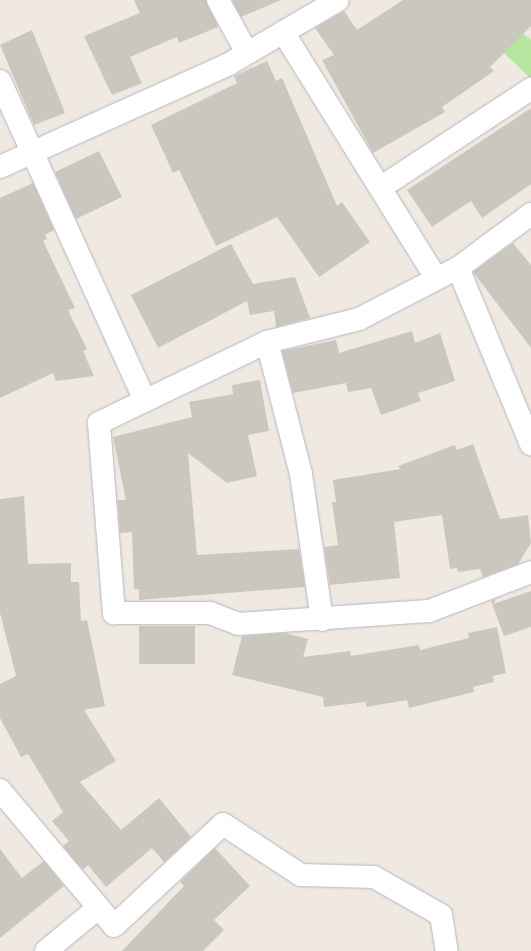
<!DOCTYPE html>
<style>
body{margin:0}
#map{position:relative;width:531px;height:951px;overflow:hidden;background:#efe9e1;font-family:"Varela Round",sans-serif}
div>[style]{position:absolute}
.green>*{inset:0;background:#b6e59e}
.building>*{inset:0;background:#cbc7bf}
.roads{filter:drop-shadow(0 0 1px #b4b7c1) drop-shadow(0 0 1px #b4b7c1)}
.minor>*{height:22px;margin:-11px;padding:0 11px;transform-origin:11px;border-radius:11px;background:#fff}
span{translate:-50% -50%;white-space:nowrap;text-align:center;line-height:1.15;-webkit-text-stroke:4px #fff;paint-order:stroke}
</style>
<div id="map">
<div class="green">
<div style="clip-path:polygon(493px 9px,531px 40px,531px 79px,477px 27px)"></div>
</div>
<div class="building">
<div style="clip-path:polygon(134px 0,206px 0,218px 27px,179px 43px,177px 37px,130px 57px,142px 83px,112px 95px,84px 36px,140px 13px)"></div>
<div style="clip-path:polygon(232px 0,281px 0,241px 17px)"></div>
<div style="clip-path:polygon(403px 0,531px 0,531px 26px,490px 67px,494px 71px,442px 107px,445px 112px,373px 153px,322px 60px,334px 55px,315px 28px,344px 11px,357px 30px)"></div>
<div style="clip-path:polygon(32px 30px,65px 113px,34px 125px,0 45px)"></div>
<div style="clip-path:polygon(267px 61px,276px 81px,282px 78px,337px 206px,342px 202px,370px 242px,319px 277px,277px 217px,216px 246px,179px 170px,173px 173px,151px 125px,237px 83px,234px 76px)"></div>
<div style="clip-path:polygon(531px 108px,531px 184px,482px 218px,471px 201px,432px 227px,407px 190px)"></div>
<div style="clip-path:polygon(99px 151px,122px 197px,76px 219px,55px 172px)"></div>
<div style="clip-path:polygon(33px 183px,54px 230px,45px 235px,47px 239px,43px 241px,75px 308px,68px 310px,87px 349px,83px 351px,94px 376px,56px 381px,53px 373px,0 398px,0 198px)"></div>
<div style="clip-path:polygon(513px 243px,531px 265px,531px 348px,473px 272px)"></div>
<div style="clip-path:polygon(231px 244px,253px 284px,295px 277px,310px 318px,276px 327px,274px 311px,250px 315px,247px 301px,158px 348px,131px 295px)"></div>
<div style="clip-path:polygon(412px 331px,415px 343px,440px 333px,455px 381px,418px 393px,421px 401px,381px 415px,371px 388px,348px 392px,346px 383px,293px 393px,282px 351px,336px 340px,339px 353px)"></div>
<div style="clip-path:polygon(260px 380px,269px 431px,248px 435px,257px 476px,227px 483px,188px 453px,197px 555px,299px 549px,305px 587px,139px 600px,139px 589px,134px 589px,132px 532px,120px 533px,118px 500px,126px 500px,113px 437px,192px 417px,189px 402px,233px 394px,232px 385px)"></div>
<div style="clip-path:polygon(473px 444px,500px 519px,528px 515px,531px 543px,518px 564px,483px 577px,480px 569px,458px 572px,457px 568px,450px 569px,442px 515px,394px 522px,400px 578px,330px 585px,324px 547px,338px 545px,332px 502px,336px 502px,333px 480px,400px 469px,398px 466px,455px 445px,457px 450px)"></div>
<div style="clip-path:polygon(24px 496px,28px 564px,71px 563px,71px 582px,79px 582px,81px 621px,87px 620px,105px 706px,84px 710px,116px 761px,80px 782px,121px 830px,159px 798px,191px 837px,164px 862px,152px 848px,106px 887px,88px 865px,83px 870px,63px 846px,69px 841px,52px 821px,63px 812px,28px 754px,21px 757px,0 718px,0 684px,16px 676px,0 613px,0 499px)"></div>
<div style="clip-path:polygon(531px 591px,531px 627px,504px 636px,491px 601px,496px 599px,493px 604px)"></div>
<div style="clip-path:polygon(139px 626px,195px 626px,195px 664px,139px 664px)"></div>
<div style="clip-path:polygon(497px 627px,506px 673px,493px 676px,494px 682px,473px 687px,474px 692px,409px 708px,407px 700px,366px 707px,366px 702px,324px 707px,323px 697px,232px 675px,242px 636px,285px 633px,308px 639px,303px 657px,350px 651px,351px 656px,419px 645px,420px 650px,469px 638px,468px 633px)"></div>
<div style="clip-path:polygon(215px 848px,250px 886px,214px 920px,224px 930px,203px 951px,122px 951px,184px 886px,180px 882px)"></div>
<div style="clip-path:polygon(0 849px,22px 878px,44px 861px,64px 886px,0 938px)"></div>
</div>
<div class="roads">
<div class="minor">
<div style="left:218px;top:0;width:60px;rotate:61.3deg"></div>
<div style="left:283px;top:32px;width:290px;rotate:58.1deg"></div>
<div style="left:0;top:81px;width:351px;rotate:65.6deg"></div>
<div style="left:0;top:167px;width:251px;rotate:-24.2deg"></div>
<div style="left:229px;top:64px;width:126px;rotate:-30.4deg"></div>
<div style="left:380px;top:188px;width:181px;rotate:-33.3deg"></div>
<div style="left:458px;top:268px;width:191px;rotate:67.5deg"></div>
<div style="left:267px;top:342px;width:187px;rotate:154.3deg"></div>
<div style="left:99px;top:423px;width:191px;rotate:85.5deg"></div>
<div style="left:114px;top:613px;width:96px"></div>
<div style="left:210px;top:613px;width:30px;rotate:21deg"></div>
<div style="left:238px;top:624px;width:191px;rotate:-3.9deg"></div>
<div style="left:429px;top:611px;width:109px;rotate:-20.9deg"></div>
<div style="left:322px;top:620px;width:148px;rotate:-98.2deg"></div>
<div style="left:301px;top:474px;width:136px;rotate:-104.4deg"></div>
<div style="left:267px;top:342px;width:95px;rotate:-14deg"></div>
<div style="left:359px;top:319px;width:111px;rotate:-27.3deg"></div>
<div style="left:458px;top:268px;width:91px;rotate:-36.5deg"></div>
<div style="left:0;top:790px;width:177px;rotate:50deg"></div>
<div style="left:114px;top:926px;width:149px;rotate:-43.1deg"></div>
<div style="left:223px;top:824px;width:93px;rotate:33.2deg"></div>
<div style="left:301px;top:875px;width:73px;rotate:1.6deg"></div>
<div style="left:374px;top:877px;width:77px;rotate:29.6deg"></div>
<div style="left:441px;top:915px;width:36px;rotate:81deg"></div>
<div style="left:46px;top:951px;width:67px;rotate:-39.6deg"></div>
</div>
</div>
</div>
